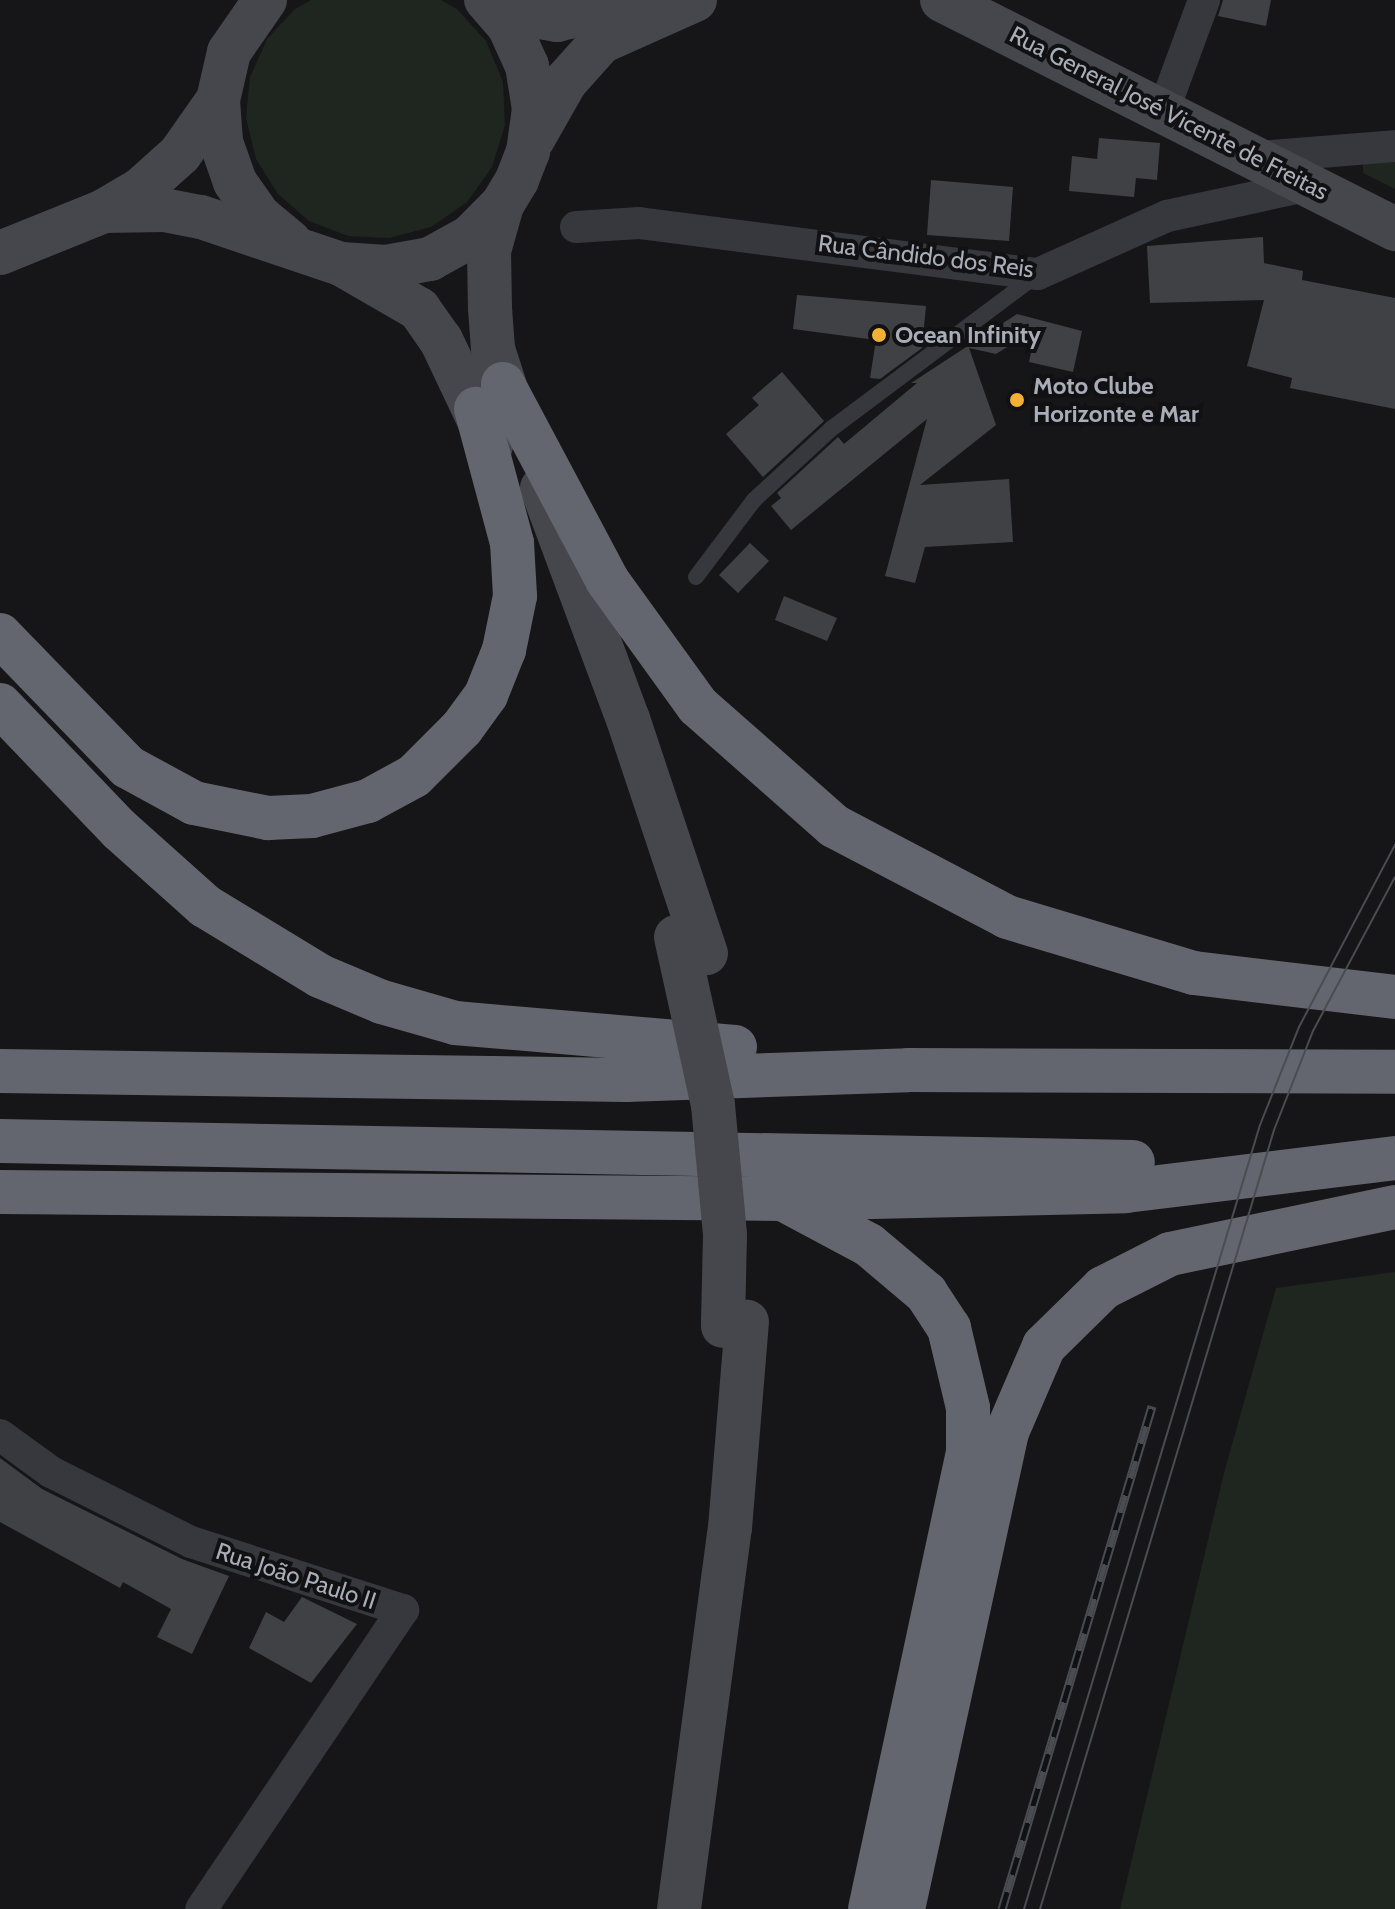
<!DOCTYPE html>
<meta charset="utf-8">
<style>
body{margin:0}
#map{position:relative;width:1395px;height:1909px;overflow:hidden;background:#161618;font-family:Cabin,sans-serif}
div>[style]{position:absolute}
.green>*{inset:0;background:#1e261f}
.building>*{inset:0;background:#404145}
.lane>*{height:16px;margin:-8px;padding:0 8px;transform-origin:8px;border-radius:8px;background:#37383d}
.street>*{height:32px;margin:-16px;padding:0 16px;transform-origin:16px;border-radius:16px;background:#37383d}
.secondary>*{height:44px;margin:-22px;padding:0 22px;transform-origin:22px;border-radius:22px;background:#45474d}
.highway>*{height:44px;margin:-22px;padding:0 22px;transform-origin:22px;border-radius:22px;background:#63666e}
.tram>*{height:2px;margin:-1px;padding:0 1px;transform-origin:1px;border-radius:1px;background:#4a4c52}
.rail>*{height:9px;margin-top:-4.5px;transform-origin:0;background:repeating-linear-gradient(90deg,#111113 0 18px,#4a4c52 0 36px);box-sizing:border-box;border-block:2px solid #4a4c52}
.secondary-bridge>*{height:44px;margin:-22px;padding:0 22px;transform-origin:22px;border-radius:22px;background:#45474d}
.dots>*{width:22px;height:22px;translate:-50% -50%;box-sizing:border-box;border:4px solid #111113;border-radius:50%}
span{translate:-50% -50%;white-space:nowrap;text-align:center;line-height:1.15;-webkit-text-stroke:8px #111113;paint-order:stroke}
.street-label{font-size:24px;color:#a8adb8}
.poi-label{font-size:24px;color:#a8adb8;font-weight:700}
.left{translate:0 -50%;text-align:left}
</style>
<div id="map">
<div class="green">
<div style="clip-path:polygon(311px 0,441px 0,457px 9px,486px 41px,503px 82px,505px 125px,492px 167px,467px 202px,431px 227px,389px 238px,348px 236px,309px 221px,278px 194px,256px 159px,246px 118px,250px 77px,267px 39px,295px 9px)"></div>
<div style="clip-path:polygon(1395px 160px,1395px 189px,1363px 173px,1363px 161px)"></div>
<div style="clip-path:polygon(1395px 1272px,1395px 1909px,1120px 1909px,1224px 1473px,1276px 1288px)"></div>
</div>
<div class="building">
<div style="clip-path:polygon(1223px 0,1271px 0,1266px 26px,1218px 16px)"></div>
<div style="clip-path:polygon(1099px 138px,1160px 143px,1157px 180px,1136px 178px,1134px 197px,1069px 191px,1072px 156px,1097px 159px)"></div>
<div style="clip-path:polygon(931px 180px,1013px 187px,1009px 241px,927px 235px)"></div>
<div style="clip-path:polygon(1263px 237px,1264px 263px,1303px 271px,1302px 280px,1395px 298px,1395px 409px,1290px 388px,1292px 378px,1247px 366px,1264px 300px,1150px 303px,1147px 246px)"></div>
<div style="clip-path:polygon(797px 295px,926px 306px,922px 348px,880px 379px,870px 378px,876px 340px,793px 329px)"></div>
<div style="clip-path:polygon(1017px 314px,1082px 331px,1073px 372px,1029px 362px,1036px 329px,996px 354px,969px 348px,996px 425px,920px 485px,1009px 479px,1013px 542px,925px 547px,915px 583px,885px 576px,927px 419px,791px 530px,771px 506px,781px 498px,777px 493px,838px 437px,844px 444px,917px 383px,911px 383px)"></div>
<div style="clip-path:polygon(782px 372px,824px 421px,763px 477px,726px 434px,759px 405px,752px 398px)"></div>
<div style="clip-path:polygon(750px 543px,769px 561px,738px 593px,719px 575px)"></div>
<div style="clip-path:polygon(784px 596px,837px 618px,827px 641px,775px 620px)"></div>
<div style="clip-path:polygon(0 1458px,42px 1489px,182px 1559px,229px 1576px,192px 1654px,157px 1637px,171px 1609px,123px 1582px,120px 1588px,0 1522px)"></div>
<div style="clip-path:polygon(302px 1597px,357px 1624px,311px 1683px,249px 1648px,266px 1612px,284px 1622px)"></div>
</div>
<div class="lane">
<div style="left:696px;top:577px;width:96px;rotate:-53deg"></div>
<div style="left:754px;top:500px;width:105px;rotate:-42.7deg"></div>
<div style="left:831px;top:429px;width:257px;rotate:-36.8deg"></div>
</div>
<div class="street">
<div style="left:1164px;top:109px;width:116px;rotate:-69.8deg"></div>
<div style="left:1259px;top:157px;width:136px;rotate:-4.6deg"></div>
<div style="left:576px;top:227px;width:63px;rotate:-3.6deg"></div>
<div style="left:639px;top:223px;width:402px;rotate:7.3deg"></div>
<div style="left:1038px;top:274px;width:141px;rotate:-24.2deg"></div>
<div style="left:1167px;top:216px;width:146px;rotate:-12.2deg"></div>
<div style="left:0;top:1435px;width:63px;rotate:36deg"></div>
<div style="left:51px;top:1472px;width:157px;rotate:26.6deg"></div>
<div style="left:191px;top:1542px;width:223px;rotate:17.8deg"></div>
<div style="left:403px;top:1610px;width:361px;rotate:124deg"></div>
</div>
<div class="secondary">
<div style="left:265px;top:0;width:63px;rotate:124.7deg"></div>
<div style="left:229px;top:52px;width:49px;rotate:102.9deg"></div>
<div style="left:218px;top:100px;width:42px;rotate:85.9deg"></div>
<div style="left:221px;top:142px;width:42px;rotate:70.7deg"></div>
<div style="left:235px;top:182px;width:42px;rotate:54.8deg"></div>
<div style="left:259px;top:216px;width:40px;rotate:40deg"></div>
<div style="left:494px;top:0;width:32px;rotate:26deg"></div>
<div style="left:523px;top:14px;width:35px;rotate:10deg"></div>
<div style="left:557px;top:20px;width:84px;rotate:-13.7deg"></div>
<div style="left:942px;top:0;width:508px;rotate:26.82deg"></div>
<div style="left:533px;top:139px;width:67px;rotate:-60.4deg"></div>
<div style="left:566px;top:81px;width:52px;rotate:-48.1deg"></div>
<div style="left:601px;top:42px;width:103px;rotate:-24.1deg"></div>
<div style="left:502px;top:205px;width:48px;rotate:105.8deg"></div>
<div style="left:489px;top:251px;width:57px;rotate:89deg"></div>
<div style="left:490px;top:308px;width:41px;rotate:85.8deg"></div>
<div style="left:493px;top:349px;width:75px;rotate:72.1deg"></div>
<div style="left:104px;top:211px;width:60px;rotate:-1deg"></div>
<div style="left:164px;top:210px;width:38px;rotate:11deg"></div>
<div style="left:201px;top:217px;width:148px;rotate:18.6deg"></div>
<div style="left:341px;top:264px;width:45px;rotate:3.8deg"></div>
<div style="left:386px;top:267px;width:45px;rotate:-10.3deg"></div>
<div style="left:430px;top:259px;width:46px;rotate:-28.8deg"></div>
<div style="left:470px;top:237px;width:45px;rotate:-45deg"></div>
<div style="left:502px;top:205px;width:29px;rotate:-59deg"></div>
<div style="left:517px;top:180px;width:30px;rotate:-69deg"></div>
<div style="left:528px;top:152px;width:43px;rotate:-82.1deg"></div>
<div style="left:534px;top:109px;width:44px;rotate:-99.2deg"></div>
<div style="left:527px;top:66px;width:44px;rotate:-114.2deg"></div>
<div style="left:509px;top:26px;width:35px;rotate:-131deg"></div>
<div style="left:0;top:253px;width:112px;rotate:-22deg"></div>
<div style="left:104px;top:211px;width:43px;rotate:-30.7deg"></div>
<div style="left:141px;top:189px;width:52px;rotate:-41.9deg"></div>
<div style="left:180px;top:154px;width:66px;rotate:-54.9deg"></div>
<div style="left:341px;top:264px;width:90px;rotate:30deg"></div>
<div style="left:419px;top:309px;width:38px;rotate:55deg"></div>
<div style="left:441px;top:340px;width:117px;rotate:64.7deg"></div>
<div style="left:542px;top:488px;width:246px;rotate:69.6deg"></div>
<div style="left:628px;top:719px;width:247px;rotate:71.6deg"></div>
<div style="left:679px;top:1909px;width:384px;rotate:-82.4deg"></div>
<div style="left:730px;top:1528px;width:207px;rotate:-85.3deg"></div>
</div>
<div class="highway">
<div style="left:503px;top:384px;width:222px;rotate:62deg"></div>
<div style="left:607px;top:580px;width:155px;rotate:54.2deg"></div>
<div style="left:698px;top:706px;width:181px;rotate:41.4deg"></div>
<div style="left:834px;top:826px;width:195px;rotate:27.7deg"></div>
<div style="left:1007px;top:917px;width:195px;rotate:16.7deg"></div>
<div style="left:1194px;top:973px;width:202px;rotate:6.8deg"></div>
<div style="left:0;top:635px;width:184px;rotate:45.9deg"></div>
<div style="left:128px;top:767px;width:75px;rotate:28.6deg"></div>
<div style="left:194px;top:803px;width:76px;rotate:11.5deg"></div>
<div style="left:268px;top:818px;width:44px;rotate:-2.6deg"></div>
<div style="left:312px;top:816px;width:58px;rotate:-15deg"></div>
<div style="left:368px;top:801px;width:52px;rotate:-28.5deg"></div>
<div style="left:414px;top:776px;width:68px;rotate:-45deg"></div>
<div style="left:462px;top:728px;width:41px;rotate:-54deg"></div>
<div style="left:486px;top:695px;width:48px;rotate:-68.2deg"></div>
<div style="left:504px;top:650px;width:55px;rotate:-78.5deg"></div>
<div style="left:515px;top:596px;width:53px;rotate:-93.2deg"></div>
<div style="left:512px;top:543px;width:139px;rotate:-105deg"></div>
<div style="left:0;top:705px;width:173px;rotate:46.2deg"></div>
<div style="left:120px;top:830px;width:114px;rotate:41.8deg"></div>
<div style="left:205px;top:906px;width:135px;rotate:31.3deg"></div>
<div style="left:320px;top:976px;width:67px;rotate:22.8deg"></div>
<div style="left:382px;top:1002px;width:76px;rotate:16deg"></div>
<div style="left:455px;top:1023px;width:281px;rotate:4.9deg"></div>
<div style="left:0;top:1071px;width:626px;rotate:0.82deg"></div>
<div style="left:626px;top:1080px;width:282px;rotate:-2deg"></div>
<div style="left:908px;top:1070px;width:487px;rotate:0.2deg"></div>
<div style="left:0;top:1141px;width:1133px;rotate:1.06deg"></div>
<div style="left:0;top:1192px;width:782px;rotate:0.51deg"></div>
<div style="left:782px;top:1199px;width:344px;rotate:-1.3deg"></div>
<div style="left:1126px;top:1191px;width:271px;rotate:-7deg"></div>
<div style="left:785px;top:1200px;width:95px;rotate:28.2deg"></div>
<div style="left:869px;top:1245px;width:75px;rotate:40.1deg"></div>
<div style="left:926px;top:1293px;width:42px;rotate:56.7deg"></div>
<div style="left:949px;top:1328px;width:82px;rotate:76.6deg"></div>
<div style="left:968px;top:1408px;width:44px;rotate:90deg"></div>
<div style="left:968px;top:1452px;width:467px;rotate:102.1deg"></div>
<div style="left:903px;top:1909px;width:488px;rotate:-77.7deg"></div>
<div style="left:1007px;top:1432px;width:94px;rotate:-66.7deg"></div>
<div style="left:1044px;top:1346px;width:83px;rotate:-44.5deg"></div>
<div style="left:1103px;top:1288px;width:75px;rotate:-26.9deg"></div>
<div style="left:1170px;top:1254px;width:230px;rotate:-11.8deg"></div>
</div>
<div class="tram">
<div style="left:1024px;top:1909px;width:819px;rotate:-73.25deg"></div>
<div style="left:1260px;top:1125px;width:105px;rotate:-68.3deg"></div>
<div style="left:1299px;top:1027px;width:206px;rotate:-62.2deg"></div>
<div style="left:1040px;top:1909px;width:813px;rotate:-73.28deg"></div>
<div style="left:1274px;top:1130px;width:106px;rotate:-68.5deg"></div>
<div style="left:1313px;top:1031px;width:174px;rotate:-62deg"></div>
</div>
<div class="rail">
<div style="left:1002px;top:1909px;width:525px;rotate:-73.39deg"></div>
</div>
<div class="secondary-bridge">
<div style="left:676px;top:937px;width:172px;rotate:77.6deg"></div>
<div style="left:713px;top:1105px;width:131px;rotate:84.7deg"></div>
<div style="left:725px;top:1235px;width:91px;rotate:91.3deg"></div>
</div>
<div class="dots">
<div style="left:879px;top:335px;background:#f2b134"></div>
<div style="left:1017px;top:400px;background:#f2b134"></div>
</div>
<div class="street-label">
<span style="left:1169px;top:113px;rotate:27deg">Rua General José Vicente de Freitas</span>
<span style="left:926px;top:256px;rotate:7deg">Rua Cândido dos Reis</span>
<span style="left:296px;top:1576px;rotate:18deg">Rua João Paulo II</span>
</div>
<div class="poi-label">
<span class="left" style="left:895px;top:335px">Ocean Infinity</span>
<span class="left" style="left:1033px;top:400px">Moto Clube<br>Horizonte e Mar</span>
</div>
</div>
